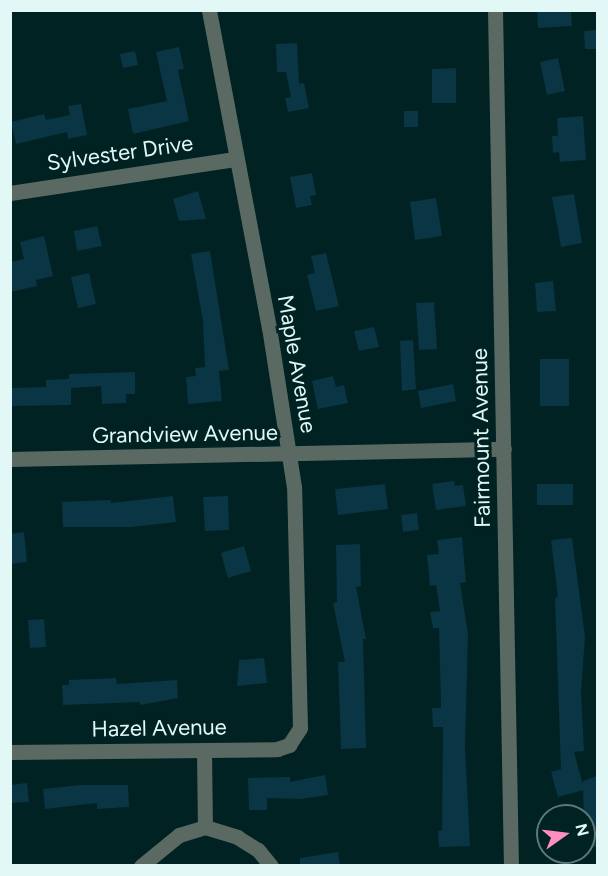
<!DOCTYPE html>
<style>
body{margin:0}
#map{position:relative;width:608px;height:876px;overflow:hidden;background:#022;font-family:Figtree,sans-serif}
div>[style]{position:absolute}
.building>*{inset:0;background:#0a3544}
.street>*{height:15px;margin:-7.5px;padding:0 7.5px;transform-origin:7.5px;border-radius:7.5px;background:#5a6a62}
span{translate:-50% -50%;white-space:nowrap;text-align:center;line-height:1.15;-webkit-text-stroke:6px #022;paint-order:stroke}
.street-label{font-size:22px;color:#e1f8f7}
.frame{position:absolute;inset:0;border:12px solid #e1f8f7;pointer-events:none}
.north{position:absolute;left:536px;top:804px;width:60px;height:60px;box-sizing:border-box;background:#022;border:2px solid #5a7877;border-radius:50%;rotate:76deg;font-size:16px;font-weight:700;line-height:24px;text-align:center;color:#e1f8f7}
.north::after{content:'';display:block;margin:auto;width:21px;height:27px;background:#fc8fc2;clip-path:polygon(50% 0,100% 100%,50% 72%,0 100%)}
</style>
<div id="map">
<div class="building">
<div style="clip-path:polygon(537px 10px,571px 10px,572px 26px,538px 28px)"></div>
<div style="clip-path:polygon(597px 30px,597px 49px,585px 49px,584px 31px)"></div>
<div style="clip-path:polygon(297px 43px,299px 84px,304px 83px,309px 108px,288px 112px,285px 98px,291px 97px,286px 72px,277px 72px,276px 44px)"></div>
<div style="clip-path:polygon(179px 47px,184px 69px,178px 70px,189px 121px,133px 134px,128px 109px,167px 101px,156px 52px)"></div>
<div style="clip-path:polygon(135px 51px,138px 65px,123px 68px,120px 54px)"></div>
<div style="clip-path:polygon(558px 58px,565px 91px,547px 95px,540px 62px)"></div>
<div style="clip-path:polygon(456px 68px,456px 103px,432px 103px,432px 69px)"></div>
<div style="clip-path:polygon(81px 104px,87px 135px,68px 139px,67px 132px,16px 144px,11px 122px,44px 114px,46px 120px,70px 115px,68px 106px)"></div>
<div style="clip-path:polygon(404px 111px,418px 111px,418px 127px,404px 127px)"></div>
<div style="clip-path:polygon(583px 116px,586px 160px,560px 162px,559px 152px,553px 153px,552px 136px,558px 136px,557px 118px)"></div>
<div style="clip-path:polygon(312px 173px,316px 195px,310px 196px,312px 205px,296px 208px,290px 177px)"></div>
<div style="clip-path:polygon(198px 191px,206px 219px,179px 221px,173px 199px)"></div>
<div style="clip-path:polygon(574px 194px,582px 243px,561px 247px,552px 197px)"></div>
<div style="clip-path:polygon(436px 198px,442px 236px,415px 240px,410px 202px)"></div>
<div style="clip-path:polygon(97px 226px,102px 246px,77px 251px,74px 231px)"></div>
<div style="clip-path:polygon(44px 236px,53px 276px,36px 280px,37px 286px,10px 292px,11px 262px,24px 259px,20px 242px)"></div>
<div style="clip-path:polygon(210px 251px,229px 370px,219px 371px,222px 401px,188px 404px,186px 377px,196px 376px,195px 368px,205px 367px,203px 321px,191px 254px)"></div>
<div style="clip-path:polygon(326px 253px,339px 306px,316px 311px,307px 275px,315px 273px,311px 256px)"></div>
<div style="clip-path:polygon(89px 273px,96px 304px,78px 308px,71px 277px)"></div>
<div style="clip-path:polygon(553px 281px,556px 311px,537px 312px,535px 283px)"></div>
<div style="clip-path:polygon(434px 302px,437px 349px,419px 350px,416px 303px)"></div>
<div style="clip-path:polygon(374px 327px,379px 347px,359px 351px,354px 331px)"></div>
<div style="clip-path:polygon(413px 340px,416px 389px,402px 391px,400px 341px)"></div>
<div style="clip-path:polygon(540px 359px,569px 359px,569px 406px,540px 406px)"></div>
<div style="clip-path:polygon(135px 372px,135px 394px,126px 394px,126px 403px,102px 404px,101px 386px,71px 388px,71px 405px,10px 406px,10px 388px,46px 387px,46px 380px,69px 379px,69px 374px)"></div>
<div style="clip-path:polygon(333px 376px,336px 387px,344px 385px,348px 403px,318px 409px,312px 381px)"></div>
<div style="clip-path:polygon(453px 384px,456px 401px,421px 408px,418px 391px)"></div>
<div style="clip-path:polygon(454px 481px,455px 486px,463px 485px,466px 506px,436px 510px,432px 484px)"></div>
<div style="clip-path:polygon(385px 484px,388px 509px,338px 515px,335px 489px)"></div>
<div style="clip-path:polygon(537px 484px,573px 484px,573px 505px,537px 505px)"></div>
<div style="clip-path:polygon(173px 496px,176px 522px,131px 527px,63px 527px,62px 502px,111px 500px,111px 503px)"></div>
<div style="clip-path:polygon(228px 496px,229px 530px,205px 531px,203px 497px)"></div>
<div style="clip-path:polygon(417px 513px,419px 530px,403px 532px,401px 515px)"></div>
<div style="clip-path:polygon(24px 532px,27px 562px,10px 564px,10px 534px)"></div>
<div style="clip-path:polygon(462px 537px,466px 582px,460px 583px,468px 634px,465px 747px,470px 846px,439px 847px,438px 831px,442px 830px,443px 727px,433px 727px,432px 708px,441px 708px,439px 628px,433px 628px,430px 612px,440px 611px,436px 585px,430px 586px,427px 555px,439px 554px,437px 540px)"></div>
<div style="clip-path:polygon(572px 538px,585px 637px,581px 692px,584px 751px,574px 752px,583px 785px,583px 781px,597px 776px,597px 847px,585px 848px,583px 790px,558px 797px,551px 772px,561px 769px,555px 598px,558px 597px,551px 540px)"></div>
<div style="clip-path:polygon(360px 544px,361px 586px,356px 587px,366px 639px,363px 639px,366px 748px,341px 749px,338px 662px,345px 662px,333px 603px,337px 602px,336px 545px)"></div>
<div style="clip-path:polygon(244px 546px,251px 571px,228px 578px,221px 553px)"></div>
<div style="clip-path:polygon(44px 619px,46px 647px,30px 648px,28px 620px)"></div>
<div style="clip-path:polygon(264px 658px,267px 683px,237px 686px,239px 660px)"></div>
<div style="clip-path:polygon(116px 678px,117px 684px,177px 680px,178px 698px,140px 705px,140px 702px,63px 705px,62px 685px,69px 685px,69px 680px)"></div>
<div style="clip-path:polygon(325px 775px,328px 795px,301px 799px,267px 798px,267px 810px,249px 810px,248px 778px,290px 777px,290px 782px)"></div>
<div style="clip-path:polygon(27px 783px,29px 802px,10px 803px,10px 785px)"></div>
<div style="clip-path:polygon(80px 785px,128px 785px,129px 807px,97px 809px,97px 803px,45px 809px,43px 789px)"></div>
<div style="clip-path:polygon(338px 852px,340px 866px,300px 866px,300px 858px)"></div>
</div>
<div class="street">
<div style="left:495px;top:10px;width:856px;rotate:88.93deg"></div>
<div style="left:10px;top:193px;width:229px;rotate:-8.6deg"></div>
<div style="left:10px;top:459px;width:494px;rotate:-1.2deg"></div>
<div style="left:204px;top:750px;width:77px;rotate:89.3deg"></div>
<div style="left:10px;top:752px;width:267px;rotate:-0.6deg"></div>
<div style="left:277px;top:749px;width:13px;rotate:-18deg"></div>
<div style="left:289px;top:745px;width:20px;rotate:-57deg"></div>
<div style="left:300px;top:728px;width:241px;rotate:-91.4deg"></div>
<div style="left:294px;top:487px;width:161px;rotate:-98.9deg"></div>
<div style="left:269px;top:328px;width:324px;rotate:-100.7deg"></div>
<div style="left:141px;top:866px;width:49px;rotate:-39.2deg"></div>
<div style="left:179px;top:835px;width:27px;rotate:-17deg"></div>
<div style="left:205px;top:827px;width:34px;rotate:17deg"></div>
<div style="left:237px;top:837px;width:25px;rotate:32deg"></div>
<div style="left:258px;top:850px;width:21px;rotate:51deg"></div>
</div>
<div class="street-label">
<span style="left:120px;top:153px;rotate:-8deg">Sylvester Drive</span>
<span style="left:297px;top:364px;rotate:80deg">Maple Avenue</span>
<span style="left:185px;top:434px;rotate:-1deg">Grandview Avenue</span>
<span style="left:481px;top:438px;rotate:-91deg">Fairmount Avenue</span>
<span style="left:159px;top:728px;rotate:-1deg">Hazel Avenue</span>
</div>
<div class="frame"></div>
<div class="north">N</div>
</div>
